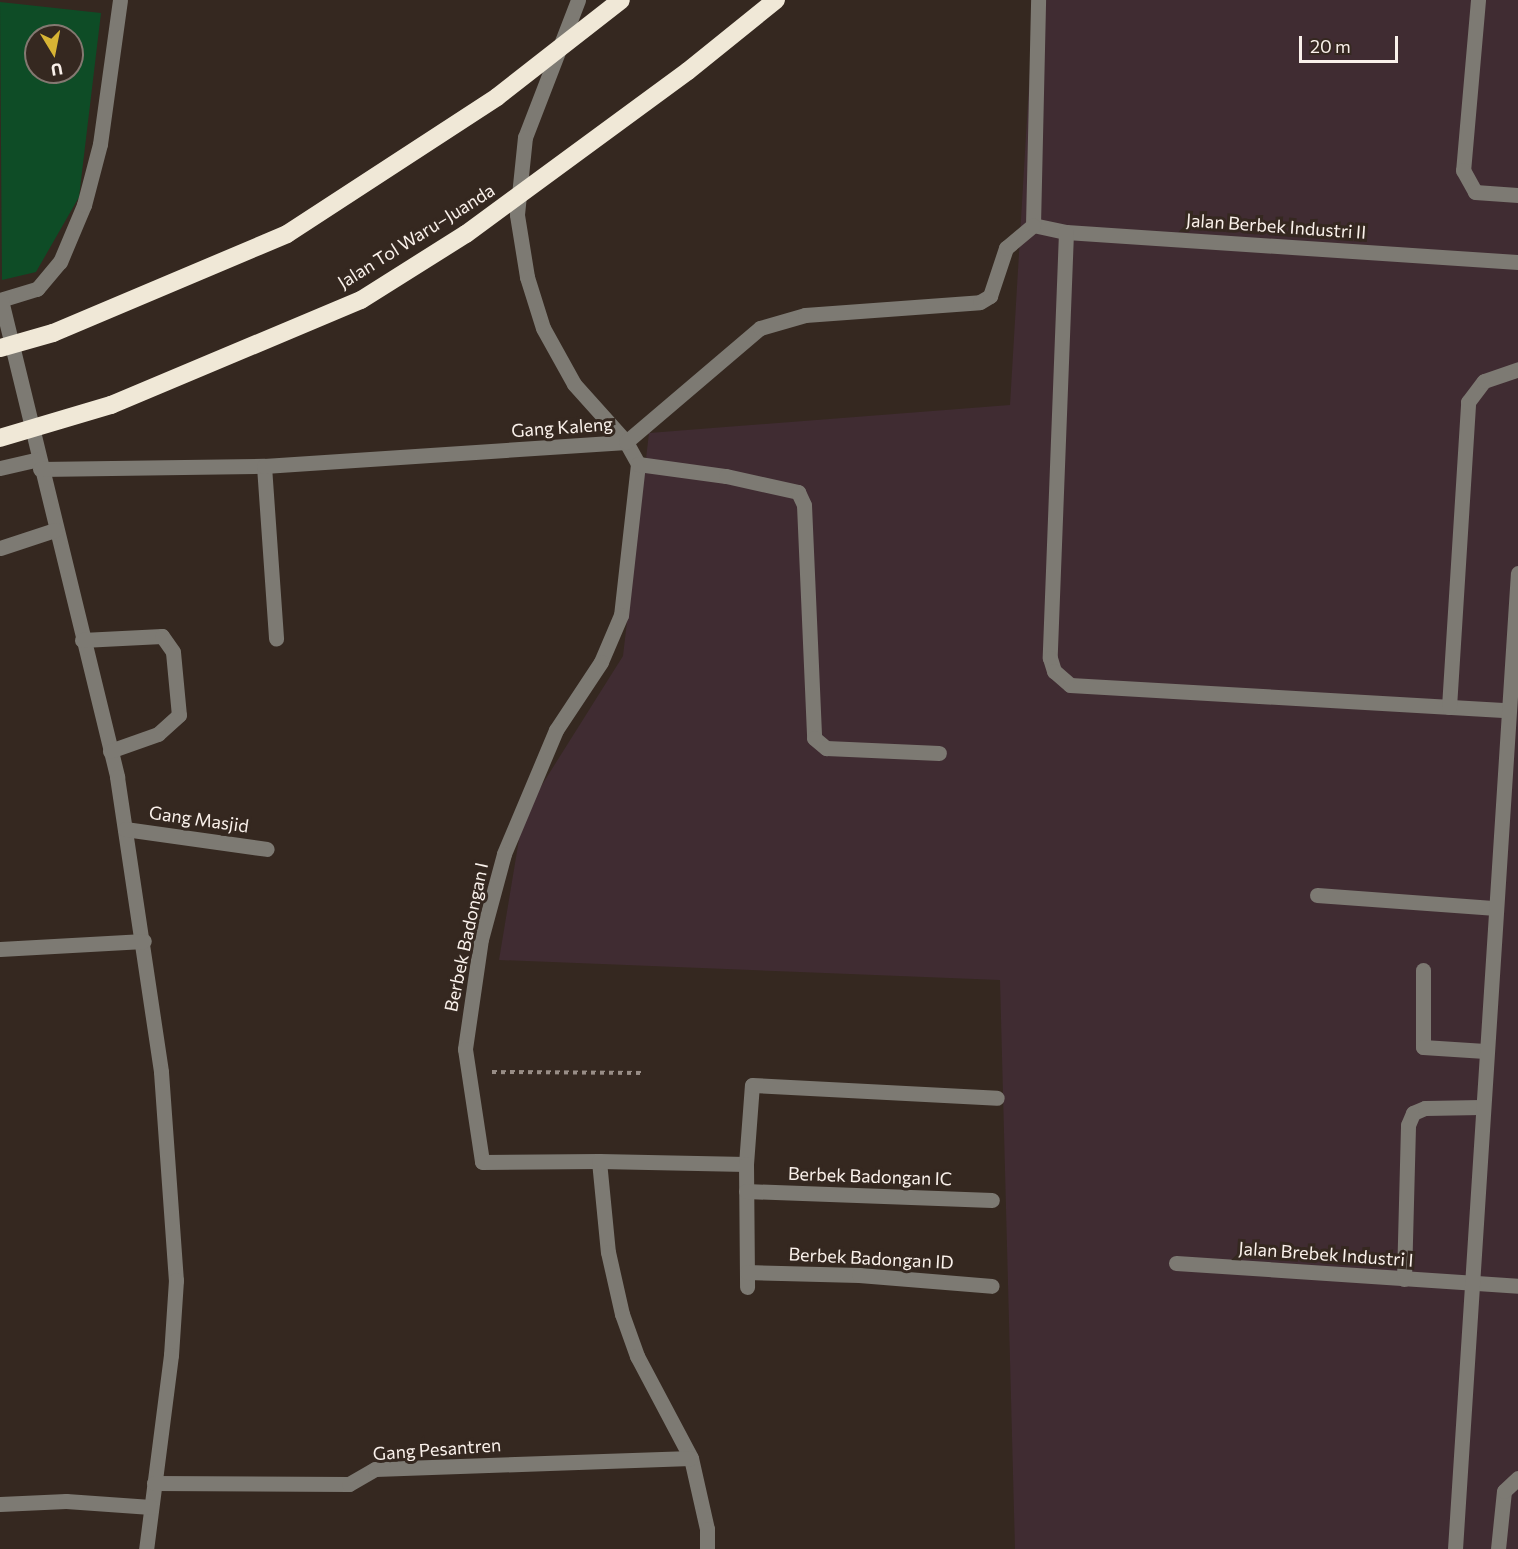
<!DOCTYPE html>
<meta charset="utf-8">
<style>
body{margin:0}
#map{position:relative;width:1518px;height:1549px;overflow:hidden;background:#352820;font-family:Commissioner,sans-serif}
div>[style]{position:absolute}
.industrial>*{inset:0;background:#402c32}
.green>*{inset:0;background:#0e4c26}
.path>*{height:4px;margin-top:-2px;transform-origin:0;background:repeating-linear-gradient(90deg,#988d86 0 4.5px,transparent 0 9px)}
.minor>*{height:15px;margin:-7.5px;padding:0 7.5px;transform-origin:7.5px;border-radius:7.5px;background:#7d7a73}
.highway-bridge>*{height:18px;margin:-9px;padding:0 9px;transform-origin:9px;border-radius:9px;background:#f0e8d7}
span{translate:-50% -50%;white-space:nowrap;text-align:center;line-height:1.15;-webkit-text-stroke:6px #352820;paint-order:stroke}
.street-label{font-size:18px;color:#faf1eb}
.north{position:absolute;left:24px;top:24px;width:60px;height:60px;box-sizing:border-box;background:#352820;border:2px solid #847871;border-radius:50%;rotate:170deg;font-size:16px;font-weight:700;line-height:24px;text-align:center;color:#faf1eb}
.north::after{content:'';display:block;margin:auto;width:21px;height:27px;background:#d7b434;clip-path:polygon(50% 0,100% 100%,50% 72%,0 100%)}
.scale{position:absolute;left:1299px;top:36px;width:99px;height:27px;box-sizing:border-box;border:3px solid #faf1eb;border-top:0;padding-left:8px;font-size:18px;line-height:21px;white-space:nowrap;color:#faf1eb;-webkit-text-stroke:4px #352820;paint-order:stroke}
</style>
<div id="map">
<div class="industrial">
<div style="clip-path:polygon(1034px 0,1518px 0,1518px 1549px,1015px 1549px,1000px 980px,499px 960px,523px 815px,623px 656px,649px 433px,1010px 405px)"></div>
</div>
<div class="green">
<div style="clip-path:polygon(evenodd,0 2px,101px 13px,79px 197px,36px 272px,2px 280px,0 2px,36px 36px,72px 36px,72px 72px,36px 72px,36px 36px)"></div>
</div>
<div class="path">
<div style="left:492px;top:1072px;width:153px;rotate:0.4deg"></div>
</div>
<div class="minor">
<div style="left:578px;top:0;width:147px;rotate:111.1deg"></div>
<div style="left:525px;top:137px;width:78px;rotate:95.9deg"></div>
<div style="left:517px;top:215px;width:63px;rotate:80.8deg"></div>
<div style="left:527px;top:277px;width:53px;rotate:72.6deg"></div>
<div style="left:543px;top:328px;width:64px;rotate:61deg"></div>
<div style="left:574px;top:384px;width:78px;rotate:48.1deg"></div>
<div style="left:626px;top:442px;width:25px;rotate:61deg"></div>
<div style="left:638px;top:464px;width:152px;rotate:96.4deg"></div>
<div style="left:621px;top:615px;width:51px;rotate:113.1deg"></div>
<div style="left:601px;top:662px;width:82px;rotate:123.5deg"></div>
<div style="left:556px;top:730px;width:134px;rotate:112.8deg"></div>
<div style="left:504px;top:854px;width:88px;rotate:105.1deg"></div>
<div style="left:481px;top:939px;width:111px;rotate:98.3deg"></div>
<div style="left:465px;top:1049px;width:114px;rotate:81.4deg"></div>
<div style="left:482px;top:1162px;width:117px;rotate:-0.5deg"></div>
<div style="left:599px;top:1161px;width:91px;rotate:84.4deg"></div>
<div style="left:608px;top:1252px;width:64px;rotate:77.3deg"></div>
<div style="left:622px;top:1314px;width:45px;rotate:70.3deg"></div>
<div style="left:637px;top:1356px;width:115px;rotate:62.1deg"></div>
<div style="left:691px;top:1458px;width:73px;rotate:77.3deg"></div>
<div style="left:707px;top:1529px;width:20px;rotate:90deg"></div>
<div style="left:1478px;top:0;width:171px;rotate:95deg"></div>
<div style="left:1463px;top:170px;width:25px;rotate:61deg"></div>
<div style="left:1475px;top:192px;width:43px;rotate:4deg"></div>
<div style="left:1033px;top:225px;width:34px;rotate:12deg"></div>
<div style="left:1066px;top:232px;width:453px;rotate:3.8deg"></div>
<div style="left:1033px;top:225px;width:225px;rotate:-88.7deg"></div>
<div style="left:1066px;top:232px;width:426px;rotate:92.2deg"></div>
<div style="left:1050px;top:658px;width:14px;rotate:73deg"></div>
<div style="left:1054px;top:671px;width:21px;rotate:41deg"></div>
<div style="left:1070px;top:685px;width:438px;rotate:3.3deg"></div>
<div style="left:0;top:300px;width:39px;rotate:-17deg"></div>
<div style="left:37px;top:289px;width:35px;rotate:-50deg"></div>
<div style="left:60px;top:262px;width:62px;rotate:-67.2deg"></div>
<div style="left:84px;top:205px;width:63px;rotate:-75.3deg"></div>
<div style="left:100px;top:144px;width:145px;rotate:-82.1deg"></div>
<div style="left:1px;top:300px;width:491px;rotate:76.3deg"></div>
<div style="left:117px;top:777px;width:298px;rotate:81.5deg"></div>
<div style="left:161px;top:1072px;width:209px;rotate:85.9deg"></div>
<div style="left:176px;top:1280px;width:75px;rotate:93.8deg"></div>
<div style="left:171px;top:1355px;width:196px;rotate:97.3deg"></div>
<div style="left:638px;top:464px;width:89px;rotate:7.8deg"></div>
<div style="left:726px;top:476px;width:74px;rotate:12.5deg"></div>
<div style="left:798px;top:492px;width:14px;rotate:65deg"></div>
<div style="left:804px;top:505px;width:233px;rotate:87.5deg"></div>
<div style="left:814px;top:738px;width:16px;rotate:40deg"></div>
<div style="left:826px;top:748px;width:113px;rotate:2.5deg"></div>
<div style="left:264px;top:466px;width:173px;rotate:86deg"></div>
<div style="left:0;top:468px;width:39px;rotate:-13deg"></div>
<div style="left:40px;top:469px;width:224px;rotate:-0.8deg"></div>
<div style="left:264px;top:466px;width:363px;rotate:-3.8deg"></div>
<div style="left:626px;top:442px;width:176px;rotate:-40.4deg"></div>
<div style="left:760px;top:328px;width:47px;rotate:-16.1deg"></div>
<div style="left:805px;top:315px;width:175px;rotate:-4.2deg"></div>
<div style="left:980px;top:302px;width:12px;rotate:-31deg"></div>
<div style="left:990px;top:296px;width:51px;rotate:-71.6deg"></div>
<div style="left:1006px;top:248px;width:35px;rotate:-40deg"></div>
<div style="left:0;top:548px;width:58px;rotate:-18.1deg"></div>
<div style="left:82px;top:640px;width:80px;rotate:-2.9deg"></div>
<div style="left:162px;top:636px;width:19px;rotate:55deg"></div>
<div style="left:173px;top:652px;width:63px;rotate:84.6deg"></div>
<div style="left:179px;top:715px;width:28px;rotate:138deg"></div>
<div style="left:158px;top:734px;width:51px;rotate:160.5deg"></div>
<div style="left:1449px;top:707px;width:306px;rotate:-86.4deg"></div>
<div style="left:1468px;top:402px;width:26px;rotate:-53deg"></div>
<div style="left:1484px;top:381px;width:36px;rotate:-19deg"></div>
<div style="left:125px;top:829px;width:143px;rotate:8deg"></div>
<div style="left:1317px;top:895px;width:176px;rotate:4.2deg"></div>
<div style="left:0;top:949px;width:144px;rotate:-3.2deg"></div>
<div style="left:1423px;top:970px;width:77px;rotate:90deg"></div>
<div style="left:1423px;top:1047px;width:62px;rotate:3.7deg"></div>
<div style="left:599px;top:1161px;width:147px;rotate:1.2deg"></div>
<div style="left:746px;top:1164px;width:79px;rotate:-85.7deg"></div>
<div style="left:752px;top:1085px;width:245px;rotate:3deg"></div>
<div style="left:746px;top:1164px;width:123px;rotate:89.5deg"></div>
<div style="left:746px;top:1191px;width:246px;rotate:2.1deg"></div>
<div style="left:1176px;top:1263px;width:343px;rotate:3.8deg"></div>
<div style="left:747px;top:1272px;width:112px;rotate:1.5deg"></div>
<div style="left:859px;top:1275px;width:133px;rotate:4.7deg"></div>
<div style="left:1404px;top:1279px;width:154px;rotate:-88.5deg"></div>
<div style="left:1408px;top:1125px;width:13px;rotate:-67deg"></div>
<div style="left:1413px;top:1113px;width:13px;rotate:-23deg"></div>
<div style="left:1425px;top:1108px;width:56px;rotate:-1deg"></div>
<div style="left:154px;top:1483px;width:195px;rotate:0.3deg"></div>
<div style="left:349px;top:1484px;width:30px;rotate:-30deg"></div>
<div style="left:375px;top:1469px;width:316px;rotate:-2deg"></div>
<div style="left:0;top:1504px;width:66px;rotate:-2.6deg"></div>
<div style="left:66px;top:1501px;width:85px;rotate:4deg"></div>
<div style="left:1455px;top:1549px;width:978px;rotate:-86.31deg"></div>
<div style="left:1498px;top:1549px;width:58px;rotate:-84.1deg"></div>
<div style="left:1504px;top:1491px;width:19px;rotate:-43deg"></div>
</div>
<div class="highway-bridge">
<div style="left:0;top:348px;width:55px;rotate:-15.8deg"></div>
<div style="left:53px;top:333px;width:254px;rotate:-22.9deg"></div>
<div style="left:287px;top:234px;width:251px;rotate:-33.1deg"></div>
<div style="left:497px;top:97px;width:157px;rotate:-38deg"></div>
<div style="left:0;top:438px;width:116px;rotate:-16.6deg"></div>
<div style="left:111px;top:405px;width:271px;rotate:-22.8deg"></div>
<div style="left:361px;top:300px;width:124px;rotate:-32.2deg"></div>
<div style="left:466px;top:234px;width:275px;rotate:-36.3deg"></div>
<div style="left:688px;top:71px;width:113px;rotate:-38.9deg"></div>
</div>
<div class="street-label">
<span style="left:1276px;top:226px;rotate:4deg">Jalan Berbek Industri II</span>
<span style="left:416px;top:236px;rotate:-32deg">Jalan Tol Waru–Juanda</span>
<span style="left:562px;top:427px;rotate:-4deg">Gang Kaleng</span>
<span style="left:199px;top:819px;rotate:8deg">Gang Masjid</span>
<span style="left:466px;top:937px;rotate:-78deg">Berbek Badongan I</span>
<span style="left:870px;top:1176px;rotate:2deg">Berbek Badongan IC</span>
<span style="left:1326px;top:1254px;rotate:4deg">Jalan Brebek Industri I</span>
<span style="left:871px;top:1258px;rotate:3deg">Berbek Badongan ID</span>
<span style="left:437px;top:1449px;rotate:-4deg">Gang Pesantren</span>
</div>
<div class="north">U</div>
<div class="scale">20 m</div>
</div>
